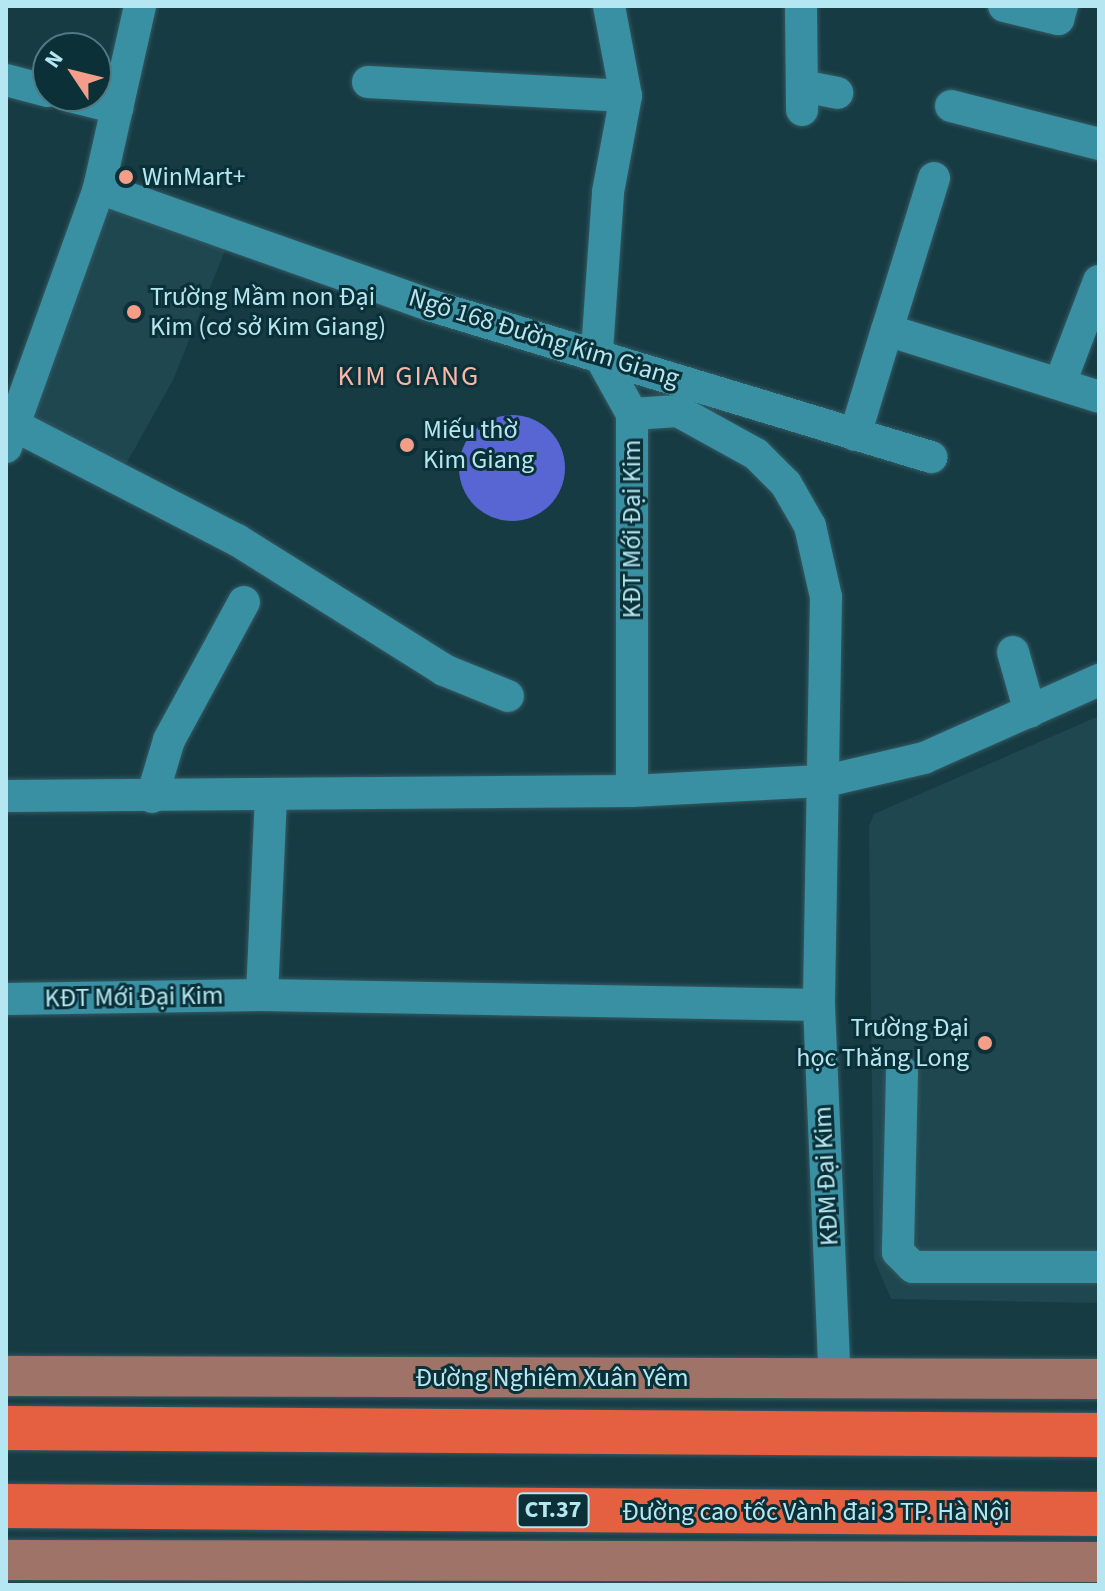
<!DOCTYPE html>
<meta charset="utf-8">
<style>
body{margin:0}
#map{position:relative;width:1105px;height:1591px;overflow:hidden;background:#173b43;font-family:"Source Sans 3",sans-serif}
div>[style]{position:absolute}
.built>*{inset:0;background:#1f4750}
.water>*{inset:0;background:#5866d4}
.round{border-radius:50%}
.roads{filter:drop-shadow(0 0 2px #335962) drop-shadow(0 0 2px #335962)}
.minor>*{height:32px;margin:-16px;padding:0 16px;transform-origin:16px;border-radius:16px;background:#3990a3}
.major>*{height:40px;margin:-20px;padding:0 20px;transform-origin:20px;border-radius:20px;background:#a07368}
.highway>*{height:44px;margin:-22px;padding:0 22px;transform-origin:22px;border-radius:22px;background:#e55f41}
.dots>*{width:22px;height:22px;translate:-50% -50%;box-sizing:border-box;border:4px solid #0b3038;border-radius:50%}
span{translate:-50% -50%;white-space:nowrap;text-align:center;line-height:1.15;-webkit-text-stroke:6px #0b3038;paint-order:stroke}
.shield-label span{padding:2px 6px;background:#0b3038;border:2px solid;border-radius:6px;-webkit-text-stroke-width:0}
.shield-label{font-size:24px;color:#b5e7f3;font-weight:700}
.poi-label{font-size:26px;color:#b5e7f3}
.left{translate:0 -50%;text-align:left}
.right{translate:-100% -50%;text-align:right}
.street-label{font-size:26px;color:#b5e7f3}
.neighbourhood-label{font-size:28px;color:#f9b7a7;letter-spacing:2px}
.frame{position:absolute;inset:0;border:8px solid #b5e7f3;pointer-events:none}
.north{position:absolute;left:32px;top:32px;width:80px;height:80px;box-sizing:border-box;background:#0b3038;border:2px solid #4f7983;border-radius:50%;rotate:305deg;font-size:22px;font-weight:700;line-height:32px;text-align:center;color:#b5e7f3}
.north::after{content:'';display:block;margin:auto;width:28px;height:36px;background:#f49e89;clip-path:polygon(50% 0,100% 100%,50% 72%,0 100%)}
</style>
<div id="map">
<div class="built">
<div style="clip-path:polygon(109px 203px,228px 243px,173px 380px,121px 473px,24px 420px)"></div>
<div style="clip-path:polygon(1099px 716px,1099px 1303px,891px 1299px,874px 1259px,869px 826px,874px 814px)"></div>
</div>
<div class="water">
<div class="round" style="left:459px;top:415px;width:106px;height:106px"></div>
</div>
<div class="roads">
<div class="minor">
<div style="left:801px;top:6px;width:104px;rotate:89.4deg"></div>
<div style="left:1004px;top:6px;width:56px;rotate:13.5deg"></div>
<div style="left:1058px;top:19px;width:14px;rotate:-73deg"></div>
<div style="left:6px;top:80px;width:43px;rotate:14.7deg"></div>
<div style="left:368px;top:82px;width:258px;rotate:3.1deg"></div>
<div style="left:802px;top:86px;width:36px;rotate:11deg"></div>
<div style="left:70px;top:96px;width:49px;rotate:14.3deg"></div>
<div style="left:951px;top:106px;width:153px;rotate:14.4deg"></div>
<div style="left:99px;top:188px;width:350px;rotate:19.5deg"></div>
<div style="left:429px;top:305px;width:525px;rotate:16.85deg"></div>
<div style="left:887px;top:330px;width:159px;rotate:-72.8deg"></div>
<div style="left:597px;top:351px;width:159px;rotate:-86deg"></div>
<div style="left:608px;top:192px;width:98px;rotate:-79.4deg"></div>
<div style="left:626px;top:96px;width:92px;rotate:-100.7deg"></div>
<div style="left:597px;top:351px;width:72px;rotate:60.9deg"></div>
<div style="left:1060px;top:383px;width:109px;rotate:-69.1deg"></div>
<div style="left:14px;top:425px;width:251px;rotate:27.3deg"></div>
<div style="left:237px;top:540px;width:244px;rotate:32.1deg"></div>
<div style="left:444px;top:670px;width:69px;rotate:22.1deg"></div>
<div style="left:855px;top:435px;width:110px;rotate:-73.1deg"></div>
<div style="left:887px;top:330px;width:222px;rotate:17.5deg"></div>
<div style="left:6px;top:447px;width:275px;rotate:-70.2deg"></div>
<div style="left:99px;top:188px;width:187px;rotate:-77.3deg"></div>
<div style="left:1013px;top:652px;width:62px;rotate:74.2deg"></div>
<div style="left:632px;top:791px;width:377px;rotate:-90deg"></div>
<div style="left:632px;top:414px;width:46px;rotate:-3.7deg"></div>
<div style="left:678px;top:411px;width:89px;rotate:28.9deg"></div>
<div style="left:756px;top:454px;width:42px;rotate:45deg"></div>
<div style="left:786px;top:484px;width:48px;rotate:60.3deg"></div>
<div style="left:810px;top:526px;width:73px;rotate:77.3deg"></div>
<div style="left:826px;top:597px;width:408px;rotate:91deg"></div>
<div style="left:819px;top:1005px;width:374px;rotate:87.6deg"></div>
<div style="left:6px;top:796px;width:626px;rotate:-0.46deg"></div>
<div style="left:632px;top:791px;width:194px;rotate:-3deg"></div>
<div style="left:826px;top:781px;width:101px;rotate:-13.2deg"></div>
<div style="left:924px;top:758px;width:192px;rotate:-24deg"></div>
<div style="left:152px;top:797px;width:59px;rotate:-73.4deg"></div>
<div style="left:169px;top:740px;width:157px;rotate:-61.5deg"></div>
<div style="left:262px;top:995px;width:199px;rotate:-87.4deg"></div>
<div style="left:6px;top:999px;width:256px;rotate:-0.9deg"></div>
<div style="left:262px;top:995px;width:557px;rotate:1.03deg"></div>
<div style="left:902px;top:1072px;width:180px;rotate:91.3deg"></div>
<div style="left:898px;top:1252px;width:21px;rotate:45deg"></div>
<div style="left:913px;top:1267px;width:186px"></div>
</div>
<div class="major">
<div style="left:6px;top:1376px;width:1093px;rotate:0.16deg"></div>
<div style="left:6px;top:1560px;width:1093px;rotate:0.1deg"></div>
</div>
<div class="highway">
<div style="left:6px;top:1428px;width:1093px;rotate:0.37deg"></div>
<div style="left:6px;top:1506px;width:1093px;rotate:0.42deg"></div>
</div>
</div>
<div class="dots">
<div style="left:126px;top:177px;background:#f49e89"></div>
<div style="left:134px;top:312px;background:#f49e89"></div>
<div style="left:407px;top:445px;background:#f49e89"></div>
<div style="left:985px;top:1043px;background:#f49e89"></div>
</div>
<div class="shield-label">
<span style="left:553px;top:1510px">CT.37</span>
</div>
<div class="poi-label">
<span class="left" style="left:142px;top:177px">WinMart+</span>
<span class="left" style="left:150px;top:312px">Trường Mầm non Đại<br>Kim (cơ sở Kim Giang)</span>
<span class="left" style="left:423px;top:445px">Miếu thờ<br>Kim Giang</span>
<span class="right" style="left:969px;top:1043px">Trường Đại<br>học Thăng Long</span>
</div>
<div class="street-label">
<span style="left:544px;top:338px;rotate:17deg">Ngõ 168 Đường Kim Giang</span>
<span style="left:632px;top:529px;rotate:-90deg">KĐT Mới Đại Kim</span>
<span style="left:134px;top:997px;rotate:-1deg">KĐT Mới Đại Kim</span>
<span style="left:826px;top:1176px;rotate:-93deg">KĐM Đại Kim</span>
<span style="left:552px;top:1378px">Đường Nghiêm Xuân Yêm</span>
<span style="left:816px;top:1512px">Đường cao tốc Vành đai 3 TP. Hà Nội</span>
</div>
<div class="neighbourhood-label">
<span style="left:409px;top:376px">KIM GIANG</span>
</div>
<div class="frame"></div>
<div class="north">N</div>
</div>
